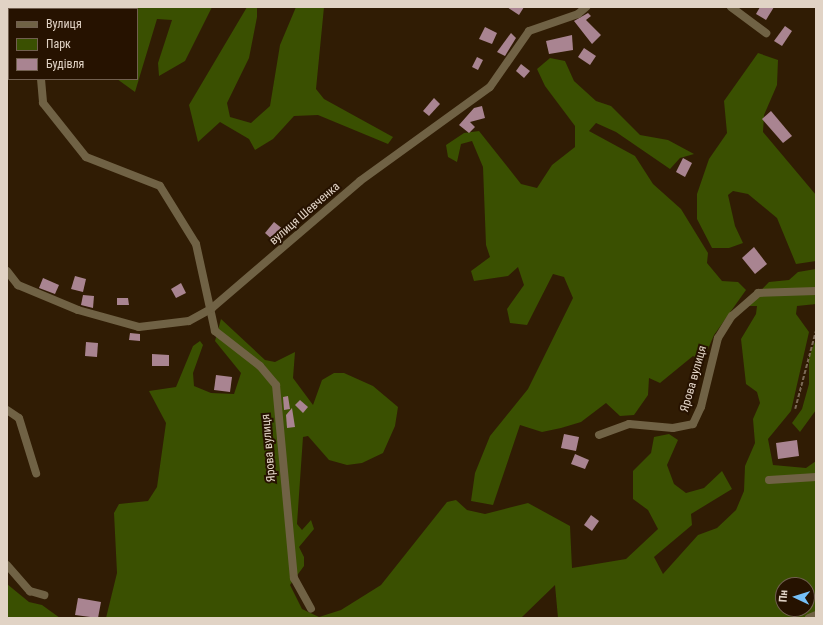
<!DOCTYPE html>
<meta charset="utf-8">
<style>
body{margin:0}
#map{position:relative;width:823px;height:625px;overflow:hidden;background:#301c04;font-family:"Roboto Condensed",sans-serif}
div>[style]{position:absolute}
.green>*{inset:0;background:#3a5001}
.building>*{inset:0;background:#a98491}
.path>*{height:1.5px;margin-top:-0.75px;transform-origin:0;background:repeating-linear-gradient(90deg,#7b6a56 0 4px,transparent 0 6px)}
.minor>*{height:8px;margin:-4px;padding:0 4px;transform-origin:4px;border-radius:4px;background:#706245}
span{translate:-50% -50%;white-space:nowrap;text-align:center;line-height:1.15;-webkit-text-stroke:4px #261200;paint-order:stroke}
.street-label{font-size:12px;color:#e1d3c5}
.frame{position:absolute;inset:0;border:8px solid #e1d3c5;pointer-events:none}
.legend{position:absolute;left:8px;top:8px;width:130px;height:72px;box-sizing:border-box;background:#261200;border:1px solid #715f4f;margin:0;padding:5px 7px;list-style:none;font-size:12px;color:#e1d3c5}
.legend li{display:flex;align-items:center;gap:8px;height:20px}
.legend b{width:20px;border:1px solid #715f4f}
.north{position:absolute;left:775px;top:577px;width:40px;height:40px;box-sizing:border-box;background:#261200;border:1px solid #715f4f;border-radius:50%;rotate:274deg;font-size:11px;font-weight:700;line-height:16px;text-align:center;color:#e1d3c5}
.north::after{content:'';display:block;margin:auto;width:14px;height:18px;background:#76c0f7;clip-path:polygon(50% 0,100% 100%,50% 72%,0 100%)}
</style>
<div id="map">
<div class="green">
<div style="clip-path:polygon(122px 7px,212px 7px,185px 61px,159px 76px,158px 63px,172px 20px,157px 19px,135px 92px,117px 79px,137px 79px,137px 9px)"></div>
<div style="clip-path:polygon(247px 7px,257px 7px,257px 17px,249px 58px,227px 103px,230px 117px,251px 123px,270px 106px,280px 45px,296px 7px,324px 7px,316px 89px,324px 99px,393px 137px,388px 144px,318px 115px,294px 116px,273px 139px,255px 150px,249px 139px,220px 122px,198px 142px,189px 105px)"></div>
<div style="clip-path:polygon(758px 53px,778px 60px,777px 85px,764px 115px,763px 132px,816px 195px,816px 261px,796px 264px,777px 218px,748px 194px,733px 191px,728px 195px,735px 226px,743px 243px,729px 248px,712px 248px,697px 219px,697px 194px,709px 159px,727px 133px,724px 101px)"></div>
<div style="clip-path:polygon(550px 58px,565px 61px,574px 81px,596px 101px,611px 106px,640px 135px,668px 140px,694px 154px,680px 158px,670px 169px,616px 132px,596px 123px,589px 131px,635px 156px,653px 184px,681px 209px,708px 253px,707px 263px,722px 281px,738px 282px,746px 290px,714px 335px,703px 361px,693px 356px,660px 383px,649px 378px,648px 395px,634px 415px,620px 416px,606px 403px,581px 422px,561px 428px,542px 432px,520px 425px,493px 505px,471px 501px,475px 473px,490px 436px,528px 389px,573px 298px,564px 277px,553px 274px,527px 325px,510px 323px,507px 309px,524px 285px,518px 267px,508px 276px,474px 281px,471px 271px,490px 257px,486px 245px,483px 167px,472px 141px,461px 144px,457px 162px,448px 157px,446px 145px,464px 133px,479px 131px,521px 184px,537px 188px,552px 165px,575px 147px,575px 126px,545px 86px,537px 69px)"></div>
<div style="clip-path:polygon(evenodd,816px 269px,816px 304px,797px 306px,796px 314px,809px 332px,791px 411px,768px 439px,773px 465px,806px 468px,816px 461px,816px 618px,558px 618px,555px 585px,521px 618px,106px 618px,117px 573px,114px 513px,119px 504px,148px 501px,157px 487px,166px 423px,149px 391px,176px 387px,193px 346px,200px 341px,203px 345px,193px 373px,194px 386px,211px 393px,234px 394px,241px 373px,215px 341px,221px 319px,265px 360px,275px 362px,295px 352px,293px 378px,313px 405px,322px 380px,334px 373px,344px 373px,373px 386px,398px 407px,395px 426px,383px 453px,362px 463px,347px 465px,329px 460px,308px 436px,303px 437px,297px 524px,302px 530px,311px 520px,314px 529px,299px 547px,304px 557px,304px 566px,290px 585px,302px 609px,319px 617px,341px 610px,381px 585px,447px 502px,456px 500px,467px 510px,485px 514px,528px 503px,570px 526px,572px 568px,626px 559px,658px 529px,648px 510px,633px 499px,633px 471px,651px 453px,654px 437px,669px 434px,678px 440px,667px 465px,674px 484px,686px 493px,704px 488px,722px 471px,732px 489px,691px 514px,692px 525px,654px 557px,663px 574px,698px 535px,717px 528px,736px 510px,744px 491px,745px 466px,755px 443px,753px 419px,760px 403px,757px 392px,746px 384px,741px 339px,756px 314px,757px 306px,746px 306px,769px 282px,789px 280px,798px 272px,816px 269px,783px 585px,807px 585px,807px 609px,783px 609px,783px 585px)"></div>
<div style="clip-path:polygon(816px 339px,816px 410px,800px 432px,792px 423px,802px 409px,809px 384px,809px 357px)"></div>
<div style="clip-path:polygon(7px 584px,29px 602px,42px 605px,60px 618px,7px 618px)"></div>
</div>
<div class="building">
<div style="clip-path:polygon(507px 7px,524px 7px,519px 15px)"></div>
<div style="clip-path:polygon(760px 7px,774px 7px,766px 20px,756px 14px)"></div>
<div style="clip-path:polygon(588px 13px,591px 16px,586px 20px,601px 35px,592px 44px,574px 21px)"></div>
<div style="clip-path:polygon(785px 26px,792px 31px,782px 46px,774px 41px)"></div>
<div style="clip-path:polygon(485px 27px,497px 33px,492px 44px,479px 39px)"></div>
<div style="clip-path:polygon(511px 33px,516px 38px,505px 56px,497px 52px)"></div>
<div style="clip-path:polygon(572px 35px,573px 50px,549px 54px,546px 41px)"></div>
<div style="clip-path:polygon(584px 48px,596px 56px,590px 65px,578px 57px)"></div>
<div style="clip-path:polygon(477px 57px,483px 60px,478px 70px,472px 67px)"></div>
<div style="clip-path:polygon(521px 64px,530px 71px,524px 78px,516px 71px)"></div>
<div style="clip-path:polygon(434px 98px,440px 104px,429px 116px,423px 111px)"></div>
<div style="clip-path:polygon(482px 106px,485px 118px,470px 122px,475px 127px,469px 133px,459px 125px,474px 108px)"></div>
<div style="clip-path:polygon(771px 111px,792px 136px,783px 143px,762px 119px)"></div>
<div style="clip-path:polygon(683px 158px,692px 163px,685px 177px,676px 172px)"></div>
<div style="clip-path:polygon(274px 222px,284px 230px,274px 241px,265px 233px)"></div>
<div style="clip-path:polygon(754px 247px,767px 264px,755px 274px,742px 258px)"></div>
<div style="clip-path:polygon(75px 276px,86px 279px,83px 292px,71px 289px)"></div>
<div style="clip-path:polygon(43px 278px,59px 285px,55px 294px,39px 288px)"></div>
<div style="clip-path:polygon(181px 283px,186px 293px,176px 298px,171px 289px)"></div>
<div style="clip-path:polygon(83px 295px,94px 296px,93px 308px,81px 305px)"></div>
<div style="clip-path:polygon(117px 298px,128px 298px,129px 305px,117px 305px)"></div>
<div style="clip-path:polygon(130px 333px,140px 334px,140px 341px,129px 340px)"></div>
<div style="clip-path:polygon(86px 342px,98px 343px,97px 357px,85px 356px)"></div>
<div style="clip-path:polygon(152px 354px,169px 355px,169px 366px,152px 366px)"></div>
<div style="clip-path:polygon(216px 375px,232px 377px,230px 392px,214px 390px)"></div>
<div style="clip-path:polygon(288px 396px,290px 409px,284px 410px,283px 397px)"></div>
<div style="clip-path:polygon(300px 400px,308px 407px,303px 413px,295px 405px)"></div>
<div style="clip-path:polygon(292px 408px,295px 427px,287px 428px,286px 415px)"></div>
<div style="clip-path:polygon(564px 434px,579px 437px,576px 451px,561px 448px)"></div>
<div style="clip-path:polygon(797px 440px,799px 456px,778px 459px,776px 443px)"></div>
<div style="clip-path:polygon(575px 454px,589px 460px,585px 469px,571px 464px)"></div>
<div style="clip-path:polygon(591px 515px,599px 521px,592px 531px,584px 525px)"></div>
<div style="clip-path:polygon(78px 598px,101px 602px,98px 618px,75px 615px)"></div>
</div>
<div class="path">
<div style="left:795px;top:409px;width:82px;rotate:-75.1deg"></div>
</div>
<div class="minor">
<div style="left:26px;top:7px;width:2px;rotate:63deg"></div>
<div style="left:731px;top:7px;width:44px;rotate:36.6deg"></div>
<div style="left:41px;top:79px;width:24px;rotate:85deg"></div>
<div style="left:43px;top:103px;width:69px;rotate:51.5deg"></div>
<div style="left:86px;top:157px;width:79px;rotate:21.4deg"></div>
<div style="left:160px;top:186px;width:68px;rotate:58.2deg"></div>
<div style="left:196px;top:244px;width:89px;rotate:77.7deg"></div>
<div style="left:215px;top:331px;width:57px;rotate:37.9deg"></div>
<div style="left:260px;top:366px;width:25px;rotate:50deg"></div>
<div style="left:276px;top:385px;width:194px;rotate:84.7deg"></div>
<div style="left:294px;top:578px;width:35px;rotate:61deg"></div>
<div style="left:7px;top:271px;width:18px;rotate:52deg"></div>
<div style="left:18px;top:285px;width:65px;rotate:22.6deg"></div>
<div style="left:78px;top:310px;width:63px;rotate:15.6deg"></div>
<div style="left:139px;top:327px;width:50px;rotate:-6.8deg"></div>
<div style="left:189px;top:321px;width:26px;rotate:-29deg"></div>
<div style="left:212px;top:308px;width:195px;rotate:-40.6deg"></div>
<div style="left:360px;top:181px;width:160px;rotate:-35.9deg"></div>
<div style="left:490px;top:87px;width:68px;rotate:-55.1deg"></div>
<div style="left:529px;top:31px;width:52px;rotate:-19.1deg"></div>
<div style="left:578px;top:14px;width:11px;rotate:-41deg"></div>
<div style="left:7px;top:410px;width:14px;rotate:34deg"></div>
<div style="left:19px;top:418px;width:58px;rotate:72.8deg"></div>
<div style="left:599px;top:435px;width:32px;rotate:-20deg"></div>
<div style="left:629px;top:424px;width:44px;rotate:5.2deg"></div>
<div style="left:673px;top:428px;width:20px;rotate:-11deg"></div>
<div style="left:693px;top:424px;width:19px;rotate:-65deg"></div>
<div style="left:701px;top:407px;width:71px;rotate:-76.2deg"></div>
<div style="left:718px;top:338px;width:26px;rotate:-58deg"></div>
<div style="left:732px;top:316px;width:35px;rotate:-41deg"></div>
<div style="left:758px;top:293px;width:58px;rotate:-2deg"></div>
<div style="left:769px;top:480px;width:47px;rotate:-3.7deg"></div>
<div style="left:7px;top:565px;width:35px;rotate:49deg"></div>
<div style="left:30px;top:591px;width:15px;rotate:16deg"></div>
<div style="left:809px;top:618px;width:8px;rotate:-23deg"></div>
</div>
<div class="street-label">
<span style="left:305px;top:214px;rotate:-41deg">вулиця Шевченка</span>
<span style="left:694px;top:379px;rotate:-74deg">Ярова вулиця</span>
<span style="left:269px;top:448px;rotate:-95deg">Ярова вулиця</span>
</div>
<div class="frame"></div>
<ul class="legend">
<li><b style="height:5px;background:#706245"></b>Вулиця</li>
<li><b style="height:11px;background:#3a5001"></b>Парк</li>
<li><b style="height:11px;background:#a98491"></b>Будівля</li>
</ul>
<div class="north">Пн</div>
</div>
